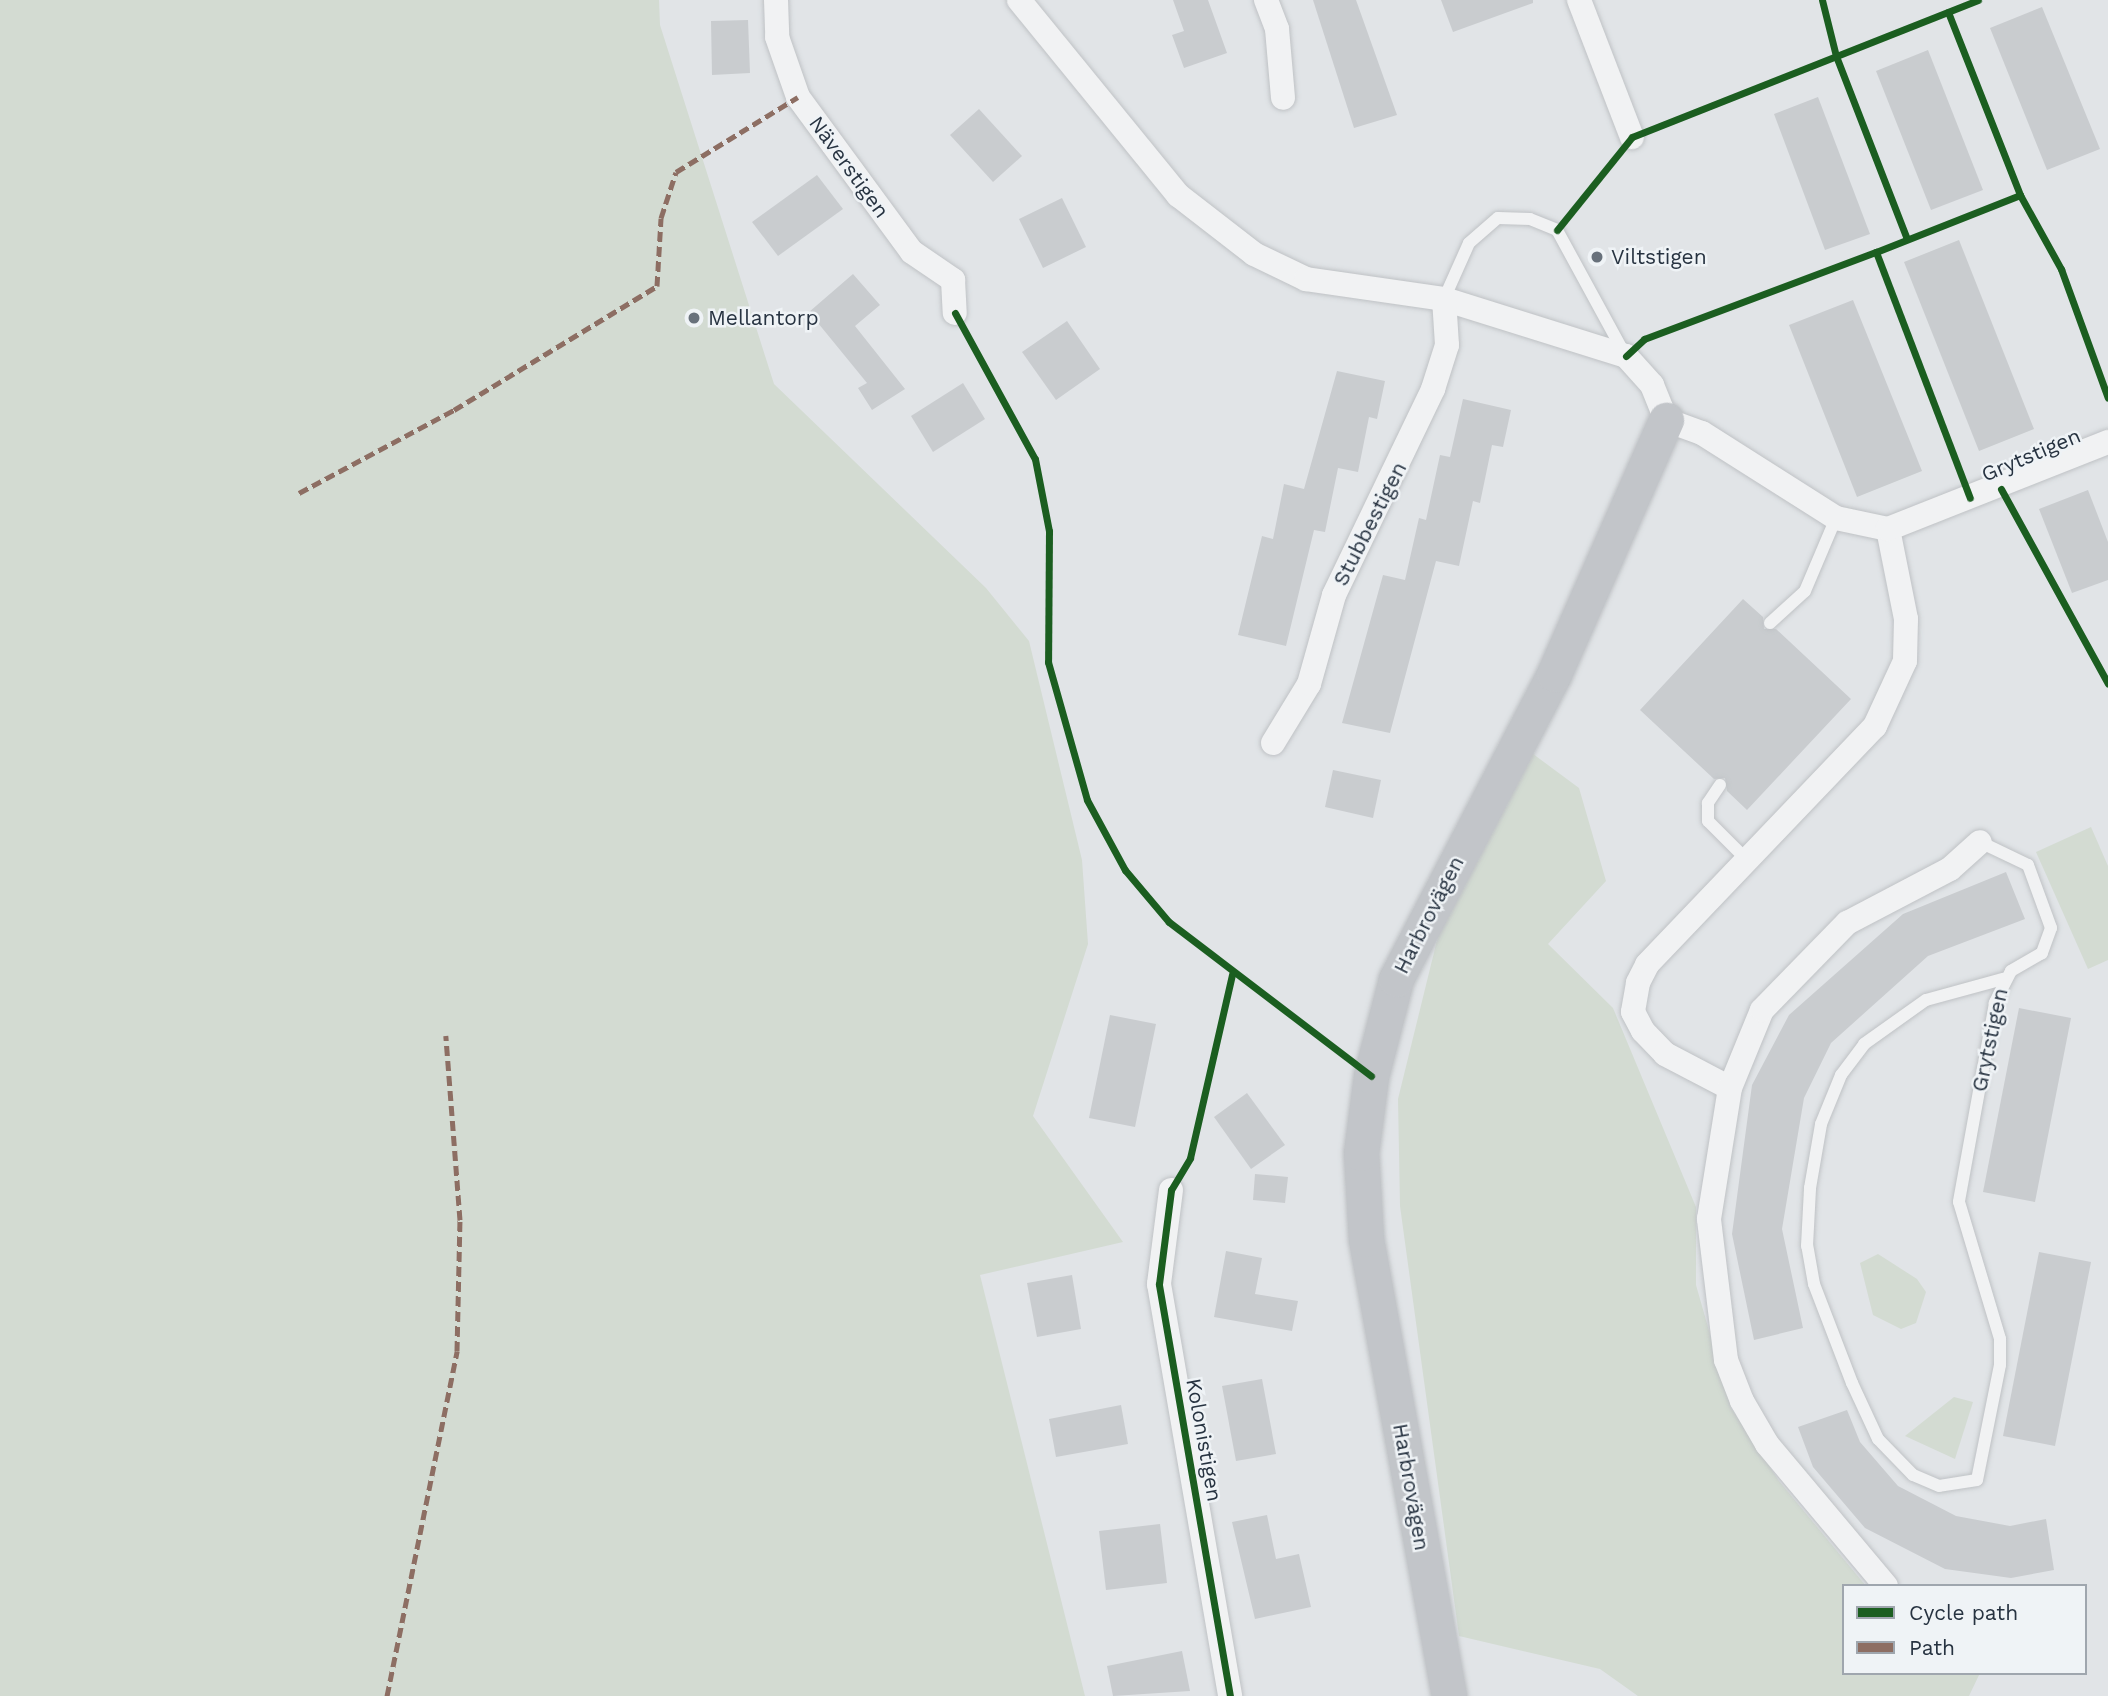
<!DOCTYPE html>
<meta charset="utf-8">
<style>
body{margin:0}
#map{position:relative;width:2108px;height:1696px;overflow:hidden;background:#e1e4e7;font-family:"Work Sans",sans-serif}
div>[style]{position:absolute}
.green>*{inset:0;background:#d3dbd2}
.building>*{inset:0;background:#c9cccf}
.roads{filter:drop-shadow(0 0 2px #bfc2c5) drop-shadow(0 0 2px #bfc2c5)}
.lane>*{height:12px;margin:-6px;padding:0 6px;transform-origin:6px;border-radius:6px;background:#f1f2f3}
.street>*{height:24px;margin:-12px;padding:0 12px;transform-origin:12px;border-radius:12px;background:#f1f2f3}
.secondary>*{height:35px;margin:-17.5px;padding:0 17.5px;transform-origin:17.5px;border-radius:17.5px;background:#c2c5c9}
.quiet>*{height:5px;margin-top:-2.5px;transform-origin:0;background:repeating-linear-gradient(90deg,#8d6e63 0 10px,transparent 0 15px)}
.cycleway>*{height:7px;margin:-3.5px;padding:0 3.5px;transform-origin:3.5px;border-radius:3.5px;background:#1b5e20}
.dots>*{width:19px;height:19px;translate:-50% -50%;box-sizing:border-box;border:4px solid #eff3f6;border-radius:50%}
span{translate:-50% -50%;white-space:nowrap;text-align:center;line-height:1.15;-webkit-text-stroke:5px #eff3f6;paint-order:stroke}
.street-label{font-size:21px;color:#273341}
.poi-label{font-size:21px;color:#273341}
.left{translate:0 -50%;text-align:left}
.legend{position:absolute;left:1842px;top:1584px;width:245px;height:91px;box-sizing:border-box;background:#eff3f6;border:2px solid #9fa6ae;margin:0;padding:9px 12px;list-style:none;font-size:21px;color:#273341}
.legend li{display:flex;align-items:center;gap:14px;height:35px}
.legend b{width:35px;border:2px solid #9fa6ae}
</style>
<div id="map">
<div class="green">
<div style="clip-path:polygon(0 0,659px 0,660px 25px,774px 384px,986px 588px,1029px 641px,1082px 860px,1088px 944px,1033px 1116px,1123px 1242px,980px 1275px,1085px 1696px,0 1696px)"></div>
<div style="clip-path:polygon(1525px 748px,1579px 788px,1606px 881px,1548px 944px,1613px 1008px,1696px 1207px,1696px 1285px,1731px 1408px,1779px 1481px,1866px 1586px,1844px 1586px,1844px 1673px,1980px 1673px,1969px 1696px,1638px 1696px,1600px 1669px,1459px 1636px,1400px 1206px,1398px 1099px,1440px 928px)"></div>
<div style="clip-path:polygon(2091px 827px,2108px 866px,2108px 960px,2088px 969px,2036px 852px)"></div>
<div style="clip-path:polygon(1878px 1254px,1917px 1279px,1926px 1292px,1916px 1323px,1901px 1329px,1873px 1315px,1860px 1263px)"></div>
<div style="clip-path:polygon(1954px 1397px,1973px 1402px,1955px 1459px,1905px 1436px)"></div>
</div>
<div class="building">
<div style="clip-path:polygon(1173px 0,1208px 0,1227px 53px,1184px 68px,1172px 35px,1184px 31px)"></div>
<div style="clip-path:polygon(1313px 0,1356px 0,1397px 115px,1354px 128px)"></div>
<div style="clip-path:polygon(1441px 0,1533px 0,1533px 3px,1453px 32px)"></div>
<div style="clip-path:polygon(2042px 7px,2100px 149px,2047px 170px,1990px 28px)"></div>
<div style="clip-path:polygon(748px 20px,750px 73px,712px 75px,711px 21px)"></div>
<div style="clip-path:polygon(1928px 50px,1983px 190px,1931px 210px,1876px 71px)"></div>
<div style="clip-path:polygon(1818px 97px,1870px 234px,1825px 250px,1774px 114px)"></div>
<div style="clip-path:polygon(979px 109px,1022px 156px,993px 182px,950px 135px)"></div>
<div style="clip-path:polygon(817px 175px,843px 209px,778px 256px,752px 222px)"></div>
<div style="clip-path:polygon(1062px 198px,1086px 247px,1043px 268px,1019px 219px)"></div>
<div style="clip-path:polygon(1959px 240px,2034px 429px,1979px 451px,1904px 262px)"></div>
<div style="clip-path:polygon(853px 274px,880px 305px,855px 326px,905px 389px,872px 410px,858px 388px,867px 383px,809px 312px)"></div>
<div style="clip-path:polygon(1853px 300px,1922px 471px,1857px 497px,1789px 325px)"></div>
<div style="clip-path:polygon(1067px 321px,1100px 369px,1056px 400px,1022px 352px)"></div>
<div style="clip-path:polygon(1337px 371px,1385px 381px,1377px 419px,1369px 417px,1358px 472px,1338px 468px,1325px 532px,1314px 530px,1286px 646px,1238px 635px,1262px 536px,1273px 539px,1284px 484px,1304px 489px)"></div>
<div style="clip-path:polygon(963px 383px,985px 419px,933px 452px,911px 416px)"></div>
<div style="clip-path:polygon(1463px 399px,1511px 410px,1503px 447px,1492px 445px,1480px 503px,1473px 501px,1459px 566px,1436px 561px,1390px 733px,1342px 723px,1383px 575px,1405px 580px,1419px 518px,1426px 520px,1440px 455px,1450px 457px)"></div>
<div style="clip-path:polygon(2088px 490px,2108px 542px,2108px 580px,2072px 593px,2039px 509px)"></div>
<div style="clip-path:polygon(1743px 599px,1763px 617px,1764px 629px,1776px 629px,1851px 699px,1747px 810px,1727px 791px,1725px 778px,1714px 779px,1640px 710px)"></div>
<div style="clip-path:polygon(1333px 770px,1381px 780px,1373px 818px,1325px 807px)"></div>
<div style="clip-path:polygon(2006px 872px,2025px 919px,1928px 956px,1831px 1043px,1804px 1098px,1782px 1229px,1803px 1328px,1754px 1340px,1732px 1234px,1752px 1085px,1789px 1015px,1903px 914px)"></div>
<div style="clip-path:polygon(2019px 1008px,2071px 1018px,2035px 1202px,1983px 1192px)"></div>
<div style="clip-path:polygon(1110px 1015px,1156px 1024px,1135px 1127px,1089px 1118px)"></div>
<div style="clip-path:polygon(1247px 1093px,1285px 1145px,1251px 1169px,1214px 1117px)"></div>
<div style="clip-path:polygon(1255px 1174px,1288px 1177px,1285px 1203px,1253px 1200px)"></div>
<div style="clip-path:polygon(1226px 1251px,1262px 1258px,1255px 1294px,1298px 1301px,1292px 1331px,1214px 1317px)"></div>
<div style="clip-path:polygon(2039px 1252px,2091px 1262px,2055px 1446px,2003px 1436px)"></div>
<div style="clip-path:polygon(1072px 1275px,1081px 1329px,1037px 1337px,1027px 1283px)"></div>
<div style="clip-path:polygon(1262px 1379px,1276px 1454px,1236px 1461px,1222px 1386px)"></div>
<div style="clip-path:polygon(1121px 1405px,1128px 1444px,1056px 1457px,1049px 1419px)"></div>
<div style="clip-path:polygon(1847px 1410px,1860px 1442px,1898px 1486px,1956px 1516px,2010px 1526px,2046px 1519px,2054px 1570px,2011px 1578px,1945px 1569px,1865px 1528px,1813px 1467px,1798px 1427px)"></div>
<div style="clip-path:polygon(1267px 1515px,1276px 1559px,1299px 1554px,1311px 1607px,1255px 1619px,1232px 1522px)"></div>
<div style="clip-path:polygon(1160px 1524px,1167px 1583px,1106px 1590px,1099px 1531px)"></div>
<div style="clip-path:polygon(1182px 1651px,1190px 1691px,1113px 1696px,1107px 1666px)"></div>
</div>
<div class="roads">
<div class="lane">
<div style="left:1444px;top:299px;width:61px;rotate:-65.9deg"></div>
<div style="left:1469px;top:243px;width:38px;rotate:-41deg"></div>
<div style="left:1498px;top:218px;width:32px;rotate:2deg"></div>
<div style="left:1530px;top:219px;width:29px;rotate:22deg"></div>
<div style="left:1557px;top:230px;width:140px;rotate:61.4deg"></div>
<div style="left:1770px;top:623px;width:47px;rotate:-42.4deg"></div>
<div style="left:1805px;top:591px;width:79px;rotate:-67deg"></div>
<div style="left:1720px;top:785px;width:22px;rotate:124deg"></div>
<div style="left:1708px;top:803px;width:18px;rotate:90deg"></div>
<div style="left:1708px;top:821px;width:58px;rotate:45deg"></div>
<div style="left:1980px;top:842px;width:53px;rotate:25.6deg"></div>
<div style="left:2028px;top:865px;width:67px;rotate:69.9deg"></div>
<div style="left:2051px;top:928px;width:27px;rotate:110deg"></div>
<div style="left:2042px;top:953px;width:36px;rotate:150deg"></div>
<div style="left:2011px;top:971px;width:36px;rotate:117deg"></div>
<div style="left:1995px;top:1003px;width:202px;rotate:100.3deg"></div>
<div style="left:1959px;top:1202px;width:143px;rotate:73.3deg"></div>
<div style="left:2000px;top:1339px;width:26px;rotate:90deg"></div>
<div style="left:2000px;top:1365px;width:117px;rotate:101.3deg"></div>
<div style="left:1977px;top:1480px;width:38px;rotate:171deg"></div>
<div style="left:1939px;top:1486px;width:28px;rotate:-157deg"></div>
<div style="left:1913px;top:1475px;width:50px;rotate:-134.2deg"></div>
<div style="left:1878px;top:1439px;width:62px;rotate:-114.9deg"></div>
<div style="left:1852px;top:1383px;width:106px;rotate:-111deg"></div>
<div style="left:1814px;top:1284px;width:39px;rotate:-100deg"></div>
<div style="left:1807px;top:1246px;width:58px;rotate:-87deg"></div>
<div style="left:1810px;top:1188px;width:65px;rotate:-80.2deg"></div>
<div style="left:1821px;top:1124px;width:53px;rotate:-67.8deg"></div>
<div style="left:1841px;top:1075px;width:39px;rotate:-53deg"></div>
<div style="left:1864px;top:1044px;width:76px;rotate:-35.4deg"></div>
<div style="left:1926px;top:1000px;width:80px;rotate:-15.3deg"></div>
</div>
<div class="street">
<div style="left:776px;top:0;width:37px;rotate:88deg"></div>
<div style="left:777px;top:37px;width:64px;rotate:70.7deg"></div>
<div style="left:798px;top:97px;width:192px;rotate:53.7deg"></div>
<div style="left:912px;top:252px;width:50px;rotate:34.3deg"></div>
<div style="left:953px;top:280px;width:33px;rotate:87deg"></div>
<div style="left:1019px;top:0;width:252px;rotate:50.8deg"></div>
<div style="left:1178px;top:195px;width:96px;rotate:37.8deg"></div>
<div style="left:1254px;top:254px;width:58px;rotate:25.7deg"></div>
<div style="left:1306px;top:279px;width:139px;rotate:8.2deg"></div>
<div style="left:1444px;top:299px;width:191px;rotate:17.4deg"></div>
<div style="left:1626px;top:356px;width:39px;rotate:48deg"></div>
<div style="left:1652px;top:385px;width:38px;rotate:68deg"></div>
<div style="left:1666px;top:420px;width:38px;rotate:20deg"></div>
<div style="left:1702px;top:433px;width:159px;rotate:32.4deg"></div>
<div style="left:1836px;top:518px;width:53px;rotate:11.9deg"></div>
<div style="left:1888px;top:529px;width:92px;rotate:78.7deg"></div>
<div style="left:1906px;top:619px;width:42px;rotate:91.4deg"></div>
<div style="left:1905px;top:661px;width:72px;rotate:114.8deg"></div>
<div style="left:1875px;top:726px;width:330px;rotate:133.7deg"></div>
<div style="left:1647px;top:965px;width:20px;rotate:117deg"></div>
<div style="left:1638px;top:983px;width:29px;rotate:100deg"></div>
<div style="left:1633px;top:1012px;width:21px;rotate:62deg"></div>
<div style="left:1643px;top:1031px;width:32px;rotate:46deg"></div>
<div style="left:1665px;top:1054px;width:73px;rotate:27.6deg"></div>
<div style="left:1266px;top:0;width:31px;rotate:69deg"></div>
<div style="left:1277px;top:29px;width:69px;rotate:85deg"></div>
<div style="left:1579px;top:0;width:147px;rotate:68.9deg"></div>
<div style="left:1888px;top:529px;width:237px;rotate:-21.6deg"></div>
<div style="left:1273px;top:743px;width:69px;rotate:-58.6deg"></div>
<div style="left:1309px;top:684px;width:92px;rotate:-74.3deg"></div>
<div style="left:1334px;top:595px;width:229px;rotate:-64.3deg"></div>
<div style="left:1433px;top:389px;width:46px;rotate:-72.3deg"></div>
<div style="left:1447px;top:345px;width:46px;rotate:-93.7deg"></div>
<div style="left:1171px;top:1190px;width:95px;rotate:97.3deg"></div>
<div style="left:1159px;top:1284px;width:418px;rotate:80.2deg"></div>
<div style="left:1886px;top:1586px;width:185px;rotate:-130deg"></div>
<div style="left:1767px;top:1444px;width:50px;rotate:-120.2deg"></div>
<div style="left:1742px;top:1401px;width:44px;rotate:-111.3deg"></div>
<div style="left:1726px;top:1360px;width:142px;rotate:-96.9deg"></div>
<div style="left:1709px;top:1219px;width:133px;rotate:-80.9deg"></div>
<div style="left:1730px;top:1088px;width:84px;rotate:-67.7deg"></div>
<div style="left:1762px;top:1010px;width:122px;rotate:-45.7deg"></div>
<div style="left:1847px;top:923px;width:116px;rotate:-27.7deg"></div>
<div style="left:1950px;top:869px;width:40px;rotate:-42deg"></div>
</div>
<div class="secondary">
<div style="left:1449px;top:1696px;width:464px;rotate:-100.3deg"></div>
<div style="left:1366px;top:1239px;width:86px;rotate:-93.3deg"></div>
<div style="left:1361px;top:1153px;width:78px;rotate:-82.6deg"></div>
<div style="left:1371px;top:1076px;width:100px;rotate:-75.5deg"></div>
<div style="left:1396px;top:979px;width:343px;rotate:-62.6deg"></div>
<div style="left:1554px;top:674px;width:278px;rotate:-66.2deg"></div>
</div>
</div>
<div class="quiet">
<div style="left:299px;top:493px;width:176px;rotate:-28.2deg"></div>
<div style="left:454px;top:410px;width:238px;rotate:-31.4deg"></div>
<div style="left:657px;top:286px;width:68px;rotate:-86.6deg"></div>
<div style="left:661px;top:218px;width:48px;rotate:-71.9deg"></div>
<div style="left:676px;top:172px;width:143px;rotate:-31.6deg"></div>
<div style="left:387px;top:1696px;width:352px;rotate:-78.5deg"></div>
<div style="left:457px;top:1351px;width:131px;rotate:-88.7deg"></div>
<div style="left:460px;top:1220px;width:185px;rotate:-94.4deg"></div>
</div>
<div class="cycleway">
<div style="left:1822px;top:0;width:58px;rotate:76deg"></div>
<div style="left:1836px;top:56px;width:196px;rotate:68.8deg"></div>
<div style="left:1948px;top:12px;width:197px;rotate:68.5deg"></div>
<div style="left:1557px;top:230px;width:119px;rotate:-51.1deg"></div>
<div style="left:1632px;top:137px;width:372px;rotate:-21.6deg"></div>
<div style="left:1876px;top:252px;width:155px;rotate:-21.6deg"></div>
<div style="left:2020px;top:195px;width:85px;rotate:61deg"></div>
<div style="left:2061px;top:269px;width:137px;rotate:70deg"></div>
<div style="left:955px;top:313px;width:166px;rotate:61.3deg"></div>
<div style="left:1035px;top:459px;width:73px;rotate:79deg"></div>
<div style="left:1049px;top:531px;width:131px;rotate:90.4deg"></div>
<div style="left:1048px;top:662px;width:143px;rotate:74.2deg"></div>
<div style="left:1087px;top:800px;width:80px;rotate:61.5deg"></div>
<div style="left:1125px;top:870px;width:68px;rotate:49.8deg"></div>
<div style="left:1169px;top:922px;width:254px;rotate:37.3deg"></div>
<div style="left:1626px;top:356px;width:25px;rotate:-43deg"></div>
<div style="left:1644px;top:339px;width:248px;rotate:-20.6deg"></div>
<div style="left:1876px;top:252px;width:263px;rotate:69.1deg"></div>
<div style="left:2001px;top:489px;width:222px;rotate:61.2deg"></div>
<div style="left:1230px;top:1696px;width:418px;rotate:-99.8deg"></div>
<div style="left:1159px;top:1284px;width:95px;rotate:-82.7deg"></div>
<div style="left:1171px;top:1190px;width:37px;rotate:-59deg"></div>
<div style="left:1190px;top:1158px;width:189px;rotate:-77.1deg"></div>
</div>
<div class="dots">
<div style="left:1597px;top:257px;background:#68717b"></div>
<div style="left:694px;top:318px;background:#68717b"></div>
</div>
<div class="street-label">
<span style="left:849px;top:167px;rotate:54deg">Näverstigen</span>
<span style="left:2031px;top:455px;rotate:-23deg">Grytstigen</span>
<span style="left:1370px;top:524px;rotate:-63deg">Stubbestigen</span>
<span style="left:1429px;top:915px;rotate:-63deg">Harbrovägen</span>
<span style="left:1990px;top:1040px;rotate:-78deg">Grytstigen</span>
<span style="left:1204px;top:1440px;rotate:80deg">Kolonistigen</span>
<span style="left:1411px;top:1487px;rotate:80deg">Harbrovägen</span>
</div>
<div class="poi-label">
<span class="left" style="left:1611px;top:257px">Viltstigen</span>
<span class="left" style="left:708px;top:318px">Mellantorp</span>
</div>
<ul class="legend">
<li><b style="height:9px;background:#1b5e20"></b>Cycle path</li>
<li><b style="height:9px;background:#8d6e63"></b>Path</li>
</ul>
</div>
